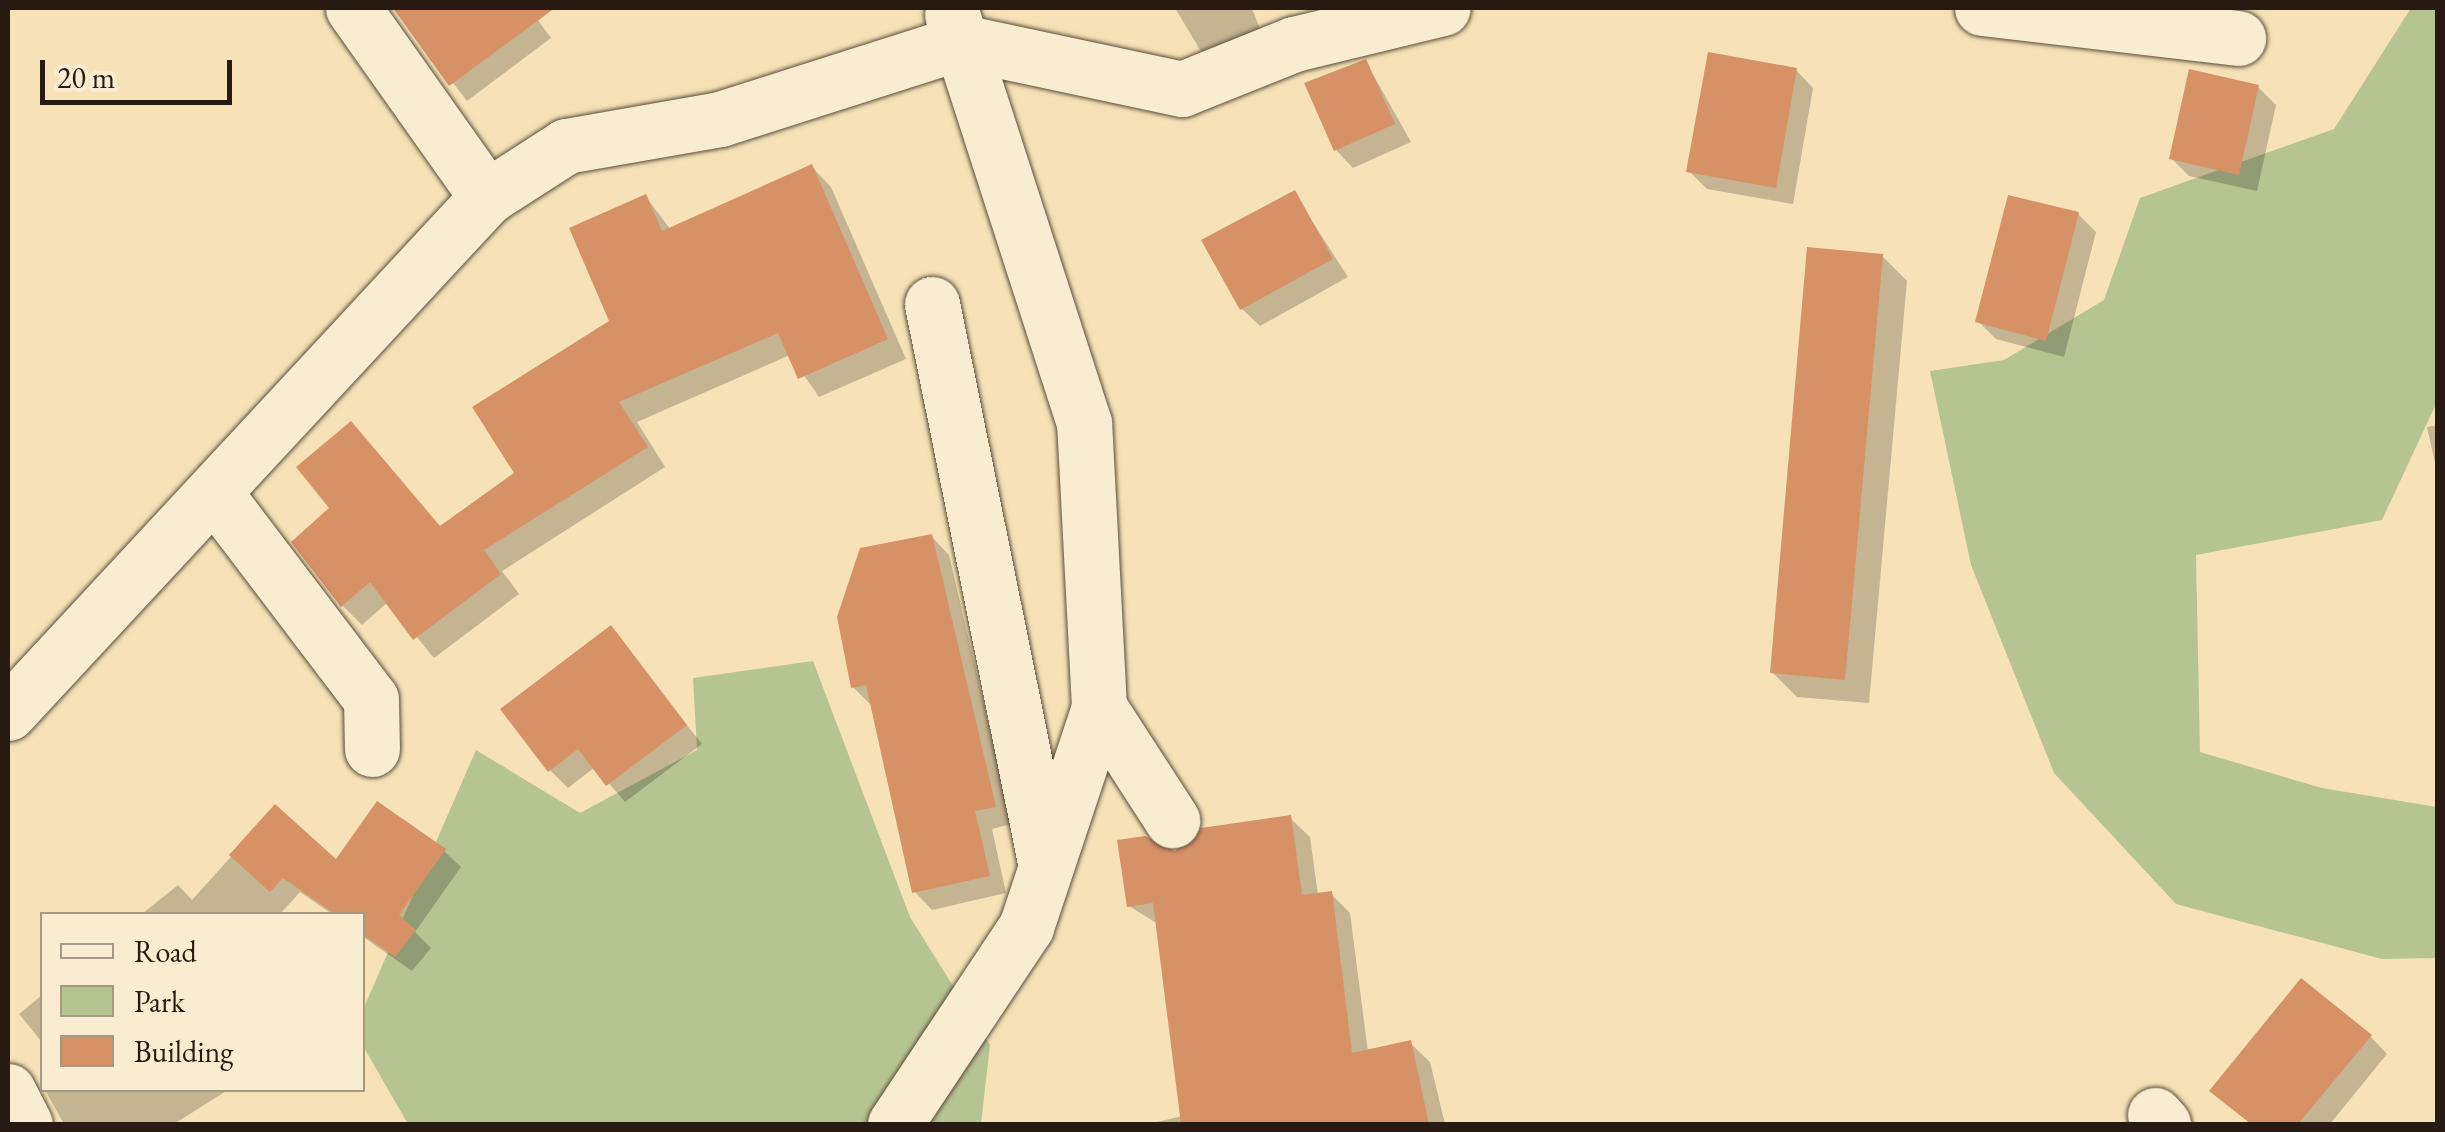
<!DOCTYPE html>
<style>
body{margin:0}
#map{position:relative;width:2445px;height:1132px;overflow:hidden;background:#f6e2b6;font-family:"EB Garamond",serif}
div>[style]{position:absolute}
.green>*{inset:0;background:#b6c492}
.shadow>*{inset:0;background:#0003}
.building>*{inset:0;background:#d69167}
.roads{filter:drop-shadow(0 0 2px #5a4c3c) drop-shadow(0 0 2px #5a4c3c)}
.minor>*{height:55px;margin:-27.5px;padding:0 27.5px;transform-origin:27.5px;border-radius:27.5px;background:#f9ecd0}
span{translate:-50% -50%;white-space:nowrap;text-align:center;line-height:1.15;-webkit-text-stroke:8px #f9ecd0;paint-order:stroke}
.frame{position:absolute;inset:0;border:10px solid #261a13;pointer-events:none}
.legend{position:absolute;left:40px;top:912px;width:325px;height:180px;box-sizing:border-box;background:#f9ecd0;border:2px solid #a59884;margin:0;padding:12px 18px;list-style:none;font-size:30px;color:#261a13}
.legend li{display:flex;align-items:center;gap:20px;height:50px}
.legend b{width:50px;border:2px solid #a59884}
.scale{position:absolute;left:40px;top:60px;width:192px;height:45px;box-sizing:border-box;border:5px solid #261a13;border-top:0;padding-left:12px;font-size:30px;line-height:35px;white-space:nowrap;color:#261a13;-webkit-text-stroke:8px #f9ecd0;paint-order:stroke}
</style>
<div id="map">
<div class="green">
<div style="clip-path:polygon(2411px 8px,2437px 8px,2437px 402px,2382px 520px,2196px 555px,2200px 752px,2322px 788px,2437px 807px,2437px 958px,2382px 959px,2176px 904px,2054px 773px,1971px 565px,1930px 371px,2004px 360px,2104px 300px,2140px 198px,2334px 129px)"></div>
<div style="clip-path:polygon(813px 661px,910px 917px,990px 1045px,981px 1124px,408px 1124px,363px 1046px,362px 1012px,476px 750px,580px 813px,697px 750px,693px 678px)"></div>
</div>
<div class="shadow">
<div style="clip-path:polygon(395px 8px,529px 8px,551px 38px,467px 101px)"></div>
<div style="clip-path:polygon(1175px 8px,1252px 8px,1265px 42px,1208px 63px)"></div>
<div style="clip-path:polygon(1366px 62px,1411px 142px,1353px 168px,1336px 150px)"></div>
<div style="clip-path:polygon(1796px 70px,1813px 88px,1793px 204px,1707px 189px,1689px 171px)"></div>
<div style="clip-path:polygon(2258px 87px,2276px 105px,2257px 191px,2189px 176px,2172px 159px)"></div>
<div style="clip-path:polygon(812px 167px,831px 187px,906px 359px,819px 397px,790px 355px,637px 422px,665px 467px,502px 571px,519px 594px,434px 658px,388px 602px,362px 625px,343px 606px,294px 542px,332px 509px,351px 424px,441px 528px,517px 473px,612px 322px,646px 197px,671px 230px)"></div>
<div style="clip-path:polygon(1294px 193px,1348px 277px,1260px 326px,1242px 309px)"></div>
<div style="clip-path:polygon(2078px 214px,2096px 232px,2064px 357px,1996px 339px,1978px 321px)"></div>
<div style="clip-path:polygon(1882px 256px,1907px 281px,1869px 703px,1797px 697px,1772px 672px)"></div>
<div style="clip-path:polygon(2438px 425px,2438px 476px,2427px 427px)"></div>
<div style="clip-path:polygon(932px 537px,949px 555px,1012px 824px,992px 829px,1006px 893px,932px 910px,915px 892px,871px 705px,853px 687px)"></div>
<div style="clip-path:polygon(610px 629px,702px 744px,625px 802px,595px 767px,568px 788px,550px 770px)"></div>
<div style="clip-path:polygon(275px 808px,337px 862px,444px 851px,461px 867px,415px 932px,431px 948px,412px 971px,362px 936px,362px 914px,332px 914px,300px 892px,280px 914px,142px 914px,178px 885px,192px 900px)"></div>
<div style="clip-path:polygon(1290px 818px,1310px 837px,1318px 895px,1331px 894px,1350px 913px,1368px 1052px,1410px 1043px,1430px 1062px,1445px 1124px,1148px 1124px,1183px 1116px,1158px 924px,1129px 906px,1175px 854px)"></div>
<div style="clip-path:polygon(42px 995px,42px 1042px,19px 1014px)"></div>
<div style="clip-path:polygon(2370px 1036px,2387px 1054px,2330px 1124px,2251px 1124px,2213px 1091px)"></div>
<div style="clip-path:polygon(45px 1090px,228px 1090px,174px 1124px,64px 1124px)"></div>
</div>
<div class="building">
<div style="clip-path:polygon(393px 8px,555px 8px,449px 86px)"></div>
<div style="clip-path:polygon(1708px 52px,1797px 68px,1776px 188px,1686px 172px)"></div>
<div style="clip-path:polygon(1366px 59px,1395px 124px,1334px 151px,1304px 83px)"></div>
<div style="clip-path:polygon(2189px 69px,2259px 85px,2239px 175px,2169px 159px)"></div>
<div style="clip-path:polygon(812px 164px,888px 339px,798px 379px,778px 333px,619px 402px,648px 447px,484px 550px,501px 574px,413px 640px,370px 582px,341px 607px,291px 542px,329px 508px,296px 467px,351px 421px,440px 526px,514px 473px,472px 407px,609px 321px,569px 228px,646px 194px,662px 231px)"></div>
<div style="clip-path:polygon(1295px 190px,1333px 259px,1240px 310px,1201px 240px)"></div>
<div style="clip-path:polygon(2008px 195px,2079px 212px,2046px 341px,1975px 322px)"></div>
<div style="clip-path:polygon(1807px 247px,1883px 254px,1845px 680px,1770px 673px)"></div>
<div style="clip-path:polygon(932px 534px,996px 807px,975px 811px,990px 876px,912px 893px,866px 685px,851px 688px,837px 617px,860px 548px)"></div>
<div style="clip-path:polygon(611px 625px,687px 725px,606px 786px,578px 749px,548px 772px,500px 709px)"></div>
<div style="clip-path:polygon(377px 801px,446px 849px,399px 915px,416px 930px,395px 957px,362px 934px,362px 914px,335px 914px,283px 878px,270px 892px,229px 855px,275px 804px,336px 859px)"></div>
<div style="clip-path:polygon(1291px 815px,1302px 895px,1332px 891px,1352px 1053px,1411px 1040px,1429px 1124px,1181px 1124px,1153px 903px,1127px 907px,1117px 840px,1145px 836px,1175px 851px,1201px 828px)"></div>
<div style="clip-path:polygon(2301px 978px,2372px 1035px,2298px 1124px,2251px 1124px,2209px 1091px)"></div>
</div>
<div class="roads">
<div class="minor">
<div style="left:353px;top:8px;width:232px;rotate:54.7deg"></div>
<div style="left:1982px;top:8px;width:258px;rotate:6.7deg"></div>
<div style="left:932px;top:304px;width:569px;rotate:78.55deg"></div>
<div style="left:216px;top:495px;width:256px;rotate:52.8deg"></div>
<div style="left:371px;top:699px;width:50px;rotate:88.9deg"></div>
<div style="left:1099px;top:707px;width:135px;rotate:57.1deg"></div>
<div style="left:8px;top:713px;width:704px;rotate:-47.13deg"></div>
<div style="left:487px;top:197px;width:94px;rotate:-32.8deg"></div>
<div style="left:566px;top:146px;width:156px;rotate:-9.9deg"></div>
<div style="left:720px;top:119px;width:253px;rotate:-17.7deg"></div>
<div style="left:961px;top:42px;width:226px;rotate:12deg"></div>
<div style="left:1182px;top:89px;width:121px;rotate:-21.9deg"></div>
<div style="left:1294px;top:44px;width:153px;rotate:-13.6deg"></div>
<div style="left:8px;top:1091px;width:37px;rotate:63deg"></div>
<div style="left:2155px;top:1115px;width:12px;rotate:48deg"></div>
<div style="left:895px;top:1124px;width:237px;rotate:-56.4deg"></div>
<div style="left:1026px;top:927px;width:232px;rotate:-71.6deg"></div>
<div style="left:1099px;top:707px;width:284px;rotate:-93deg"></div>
<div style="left:1084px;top:423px;width:429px;rotate:-107.9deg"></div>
</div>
</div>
<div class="frame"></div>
<ul class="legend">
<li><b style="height:12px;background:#f9ecd0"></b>Road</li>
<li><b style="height:28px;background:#b6c492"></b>Park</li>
<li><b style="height:28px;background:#d69167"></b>Building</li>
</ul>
<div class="scale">20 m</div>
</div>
